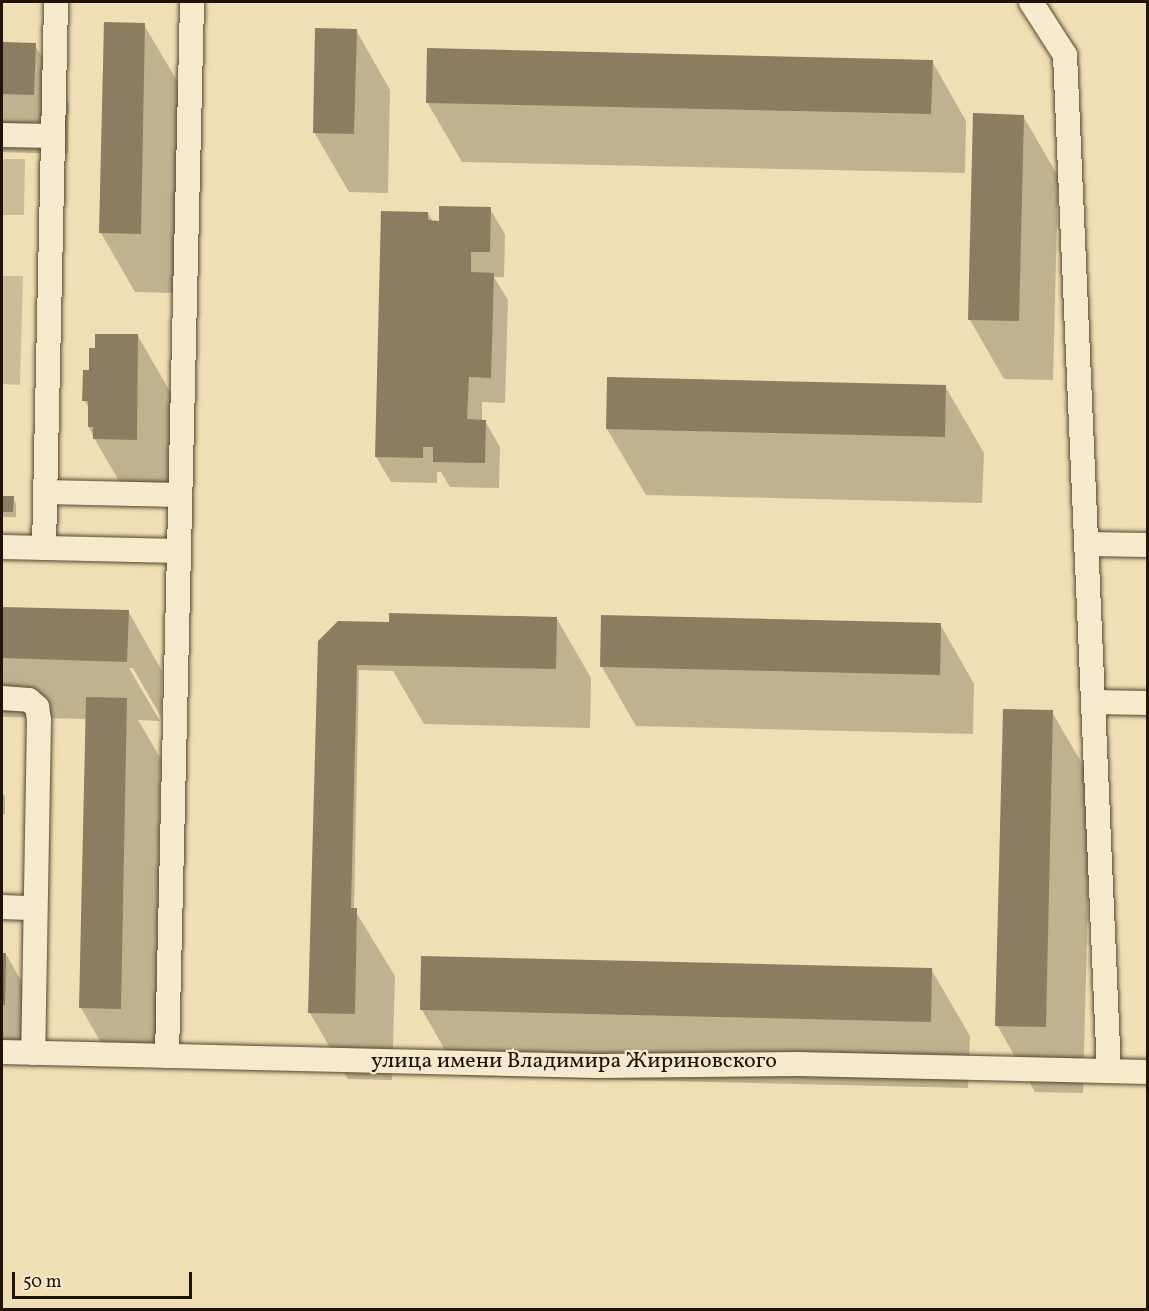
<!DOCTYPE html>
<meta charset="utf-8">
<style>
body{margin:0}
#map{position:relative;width:1149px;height:1311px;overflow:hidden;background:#f0dfb4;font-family:Vollkorn,serif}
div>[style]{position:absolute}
.green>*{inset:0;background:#cdbc97}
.shadow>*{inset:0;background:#0003}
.building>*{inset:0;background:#8c7d62}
.roads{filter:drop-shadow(0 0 2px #544634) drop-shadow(0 0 2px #544634)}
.minor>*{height:24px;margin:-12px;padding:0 12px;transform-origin:12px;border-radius:12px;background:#f5eace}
span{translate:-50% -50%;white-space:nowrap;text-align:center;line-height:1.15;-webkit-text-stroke:4.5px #f5eace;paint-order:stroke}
.street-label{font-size:22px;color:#201309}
.frame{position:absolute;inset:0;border:3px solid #201309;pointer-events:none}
.scale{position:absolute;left:12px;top:1272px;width:180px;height:27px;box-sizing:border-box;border:3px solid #201309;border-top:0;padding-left:8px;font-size:18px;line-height:21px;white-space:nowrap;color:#201309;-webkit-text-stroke:4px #f5eace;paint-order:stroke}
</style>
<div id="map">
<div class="green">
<div style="clip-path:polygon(2px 159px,25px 159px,24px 215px,2px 215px)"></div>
<div style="clip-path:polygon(2px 276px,23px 276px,20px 385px,2px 384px)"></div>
</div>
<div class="shadow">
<div style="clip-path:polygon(144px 25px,179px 84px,175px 293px,135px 292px,101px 233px)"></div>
<div style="clip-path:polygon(356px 30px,390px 90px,388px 193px,349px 192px,314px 132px)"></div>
<div style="clip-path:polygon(2px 44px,35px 45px,69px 104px,68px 154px,2px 152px)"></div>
<div style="clip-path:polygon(932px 61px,966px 121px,965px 173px,462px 162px,427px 102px)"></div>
<div style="clip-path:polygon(1023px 116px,1058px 176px,1053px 380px,1004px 379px,970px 320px)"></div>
<div style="clip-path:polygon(490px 209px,505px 234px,504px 277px,494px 277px,508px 300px,505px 403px,482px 402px,482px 421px,485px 421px,500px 447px,499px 488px,450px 487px,441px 472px,437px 472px,437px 483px,391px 482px,376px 457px,428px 213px,433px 222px,440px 222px)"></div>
<div style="clip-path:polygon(138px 336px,172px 395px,170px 499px,129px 498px,94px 438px,89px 427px,90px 410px,84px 400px,96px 349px)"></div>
<div style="clip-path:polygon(945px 386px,984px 453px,982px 503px,646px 495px,607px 429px)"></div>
<div style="clip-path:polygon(2px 498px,13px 498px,16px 504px,16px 517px,2px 517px)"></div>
<div style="clip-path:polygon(2px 608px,128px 611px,162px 671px,161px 717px,133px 668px,129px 668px,160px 721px,138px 720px,161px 759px,155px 1068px,115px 1067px,81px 1008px,87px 719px,2px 717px)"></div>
<div style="clip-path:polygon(557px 619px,591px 678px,590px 728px,424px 724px,393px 671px,359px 670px,354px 909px,395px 976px,392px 1080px,348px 1079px,310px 1013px,320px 641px,388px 624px)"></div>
<div style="clip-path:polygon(940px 624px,974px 684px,973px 734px,636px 726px,602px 667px)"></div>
<div style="clip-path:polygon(1052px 712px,1091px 779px,1083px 1093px,1035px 1092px,997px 1025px)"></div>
<div style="clip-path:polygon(2px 791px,5px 797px,5px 814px,2px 814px)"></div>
<div style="clip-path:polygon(2px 954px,6px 954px,40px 1014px,39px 1064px,2px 1063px)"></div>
<div style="clip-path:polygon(931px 969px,970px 1036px,968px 1088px,460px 1076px,422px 1010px)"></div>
</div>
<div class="building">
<div style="clip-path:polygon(104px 22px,145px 23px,141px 234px,99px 233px)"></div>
<div style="clip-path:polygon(315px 28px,357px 29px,354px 134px,313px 133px)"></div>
<div style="clip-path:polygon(2px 42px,36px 43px,34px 95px,2px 94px)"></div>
<div style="clip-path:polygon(427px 48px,933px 60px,931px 114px,426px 103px)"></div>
<div style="clip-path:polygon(973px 113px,1024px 115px,1019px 321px,968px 320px)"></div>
<div style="clip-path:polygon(439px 206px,491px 207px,490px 252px,471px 252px,471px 272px,494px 273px,491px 378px,469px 377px,467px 419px,486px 420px,485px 463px,433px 462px,433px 447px,423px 447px,423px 458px,375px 457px,381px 211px,428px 212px,428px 220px,439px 221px)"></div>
<div style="clip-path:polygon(95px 334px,138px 334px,137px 440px,93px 439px,93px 427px,88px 427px,88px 401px,82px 401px,83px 370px,89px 370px,89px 348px,95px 348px)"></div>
<div style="clip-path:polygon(607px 377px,946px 385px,945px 437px,606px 429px)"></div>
<div style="clip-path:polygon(2px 496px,14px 496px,13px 512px,2px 512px)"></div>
<div style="clip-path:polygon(2px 607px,129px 610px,127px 662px,2px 658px)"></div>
<div style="clip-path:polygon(389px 613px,557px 617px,556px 669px,357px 665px,351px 908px,357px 908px,355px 1014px,308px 1013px,318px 641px,338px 621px,389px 622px)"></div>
<div style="clip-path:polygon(601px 615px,941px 623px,940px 675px,600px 667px)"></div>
<div style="clip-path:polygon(86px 697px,127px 698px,121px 1009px,79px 1008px)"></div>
<div style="clip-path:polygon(1003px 709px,1053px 710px,1046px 1027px,995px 1026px)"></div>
<div style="clip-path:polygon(2px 953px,6px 953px,5px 1005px,2px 1005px)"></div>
<div style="clip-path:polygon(421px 956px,932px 968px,931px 1022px,420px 1010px)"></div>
</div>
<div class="roads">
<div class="minor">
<div style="left:1031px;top:2px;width:63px;rotate:57.3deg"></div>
<div style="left:1065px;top:55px;width:1017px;rotate:87.52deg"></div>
<div style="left:2px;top:135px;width:51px;rotate:1.1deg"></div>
<div style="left:45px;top:492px;width:135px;rotate:1.3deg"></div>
<div style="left:1086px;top:544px;width:62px;rotate:0.9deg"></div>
<div style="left:2px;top:547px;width:177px;rotate:1.3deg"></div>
<div style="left:44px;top:548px;width:546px;rotate:-88.74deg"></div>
<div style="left:2px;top:698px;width:27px;rotate:4deg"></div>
<div style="left:29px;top:700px;width:11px;rotate:41deg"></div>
<div style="left:37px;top:707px;width:13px;rotate:81deg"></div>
<div style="left:39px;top:720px;width:333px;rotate:91deg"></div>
<div style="left:1093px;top:702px;width:55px;rotate:1deg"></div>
<div style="left:2px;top:907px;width:33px;rotate:2deg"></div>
<div style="left:2px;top:1052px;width:596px;rotate:1.35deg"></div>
<div style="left:598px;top:1066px;width:199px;rotate:-0.6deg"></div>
<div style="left:797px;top:1064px;width:351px;rotate:1.3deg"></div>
<div style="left:167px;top:1056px;width:1054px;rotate:-88.64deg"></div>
</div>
</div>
<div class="street-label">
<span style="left:574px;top:1062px">улица имени Владимира Жириновского</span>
</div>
<div class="frame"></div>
<div class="scale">50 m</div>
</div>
